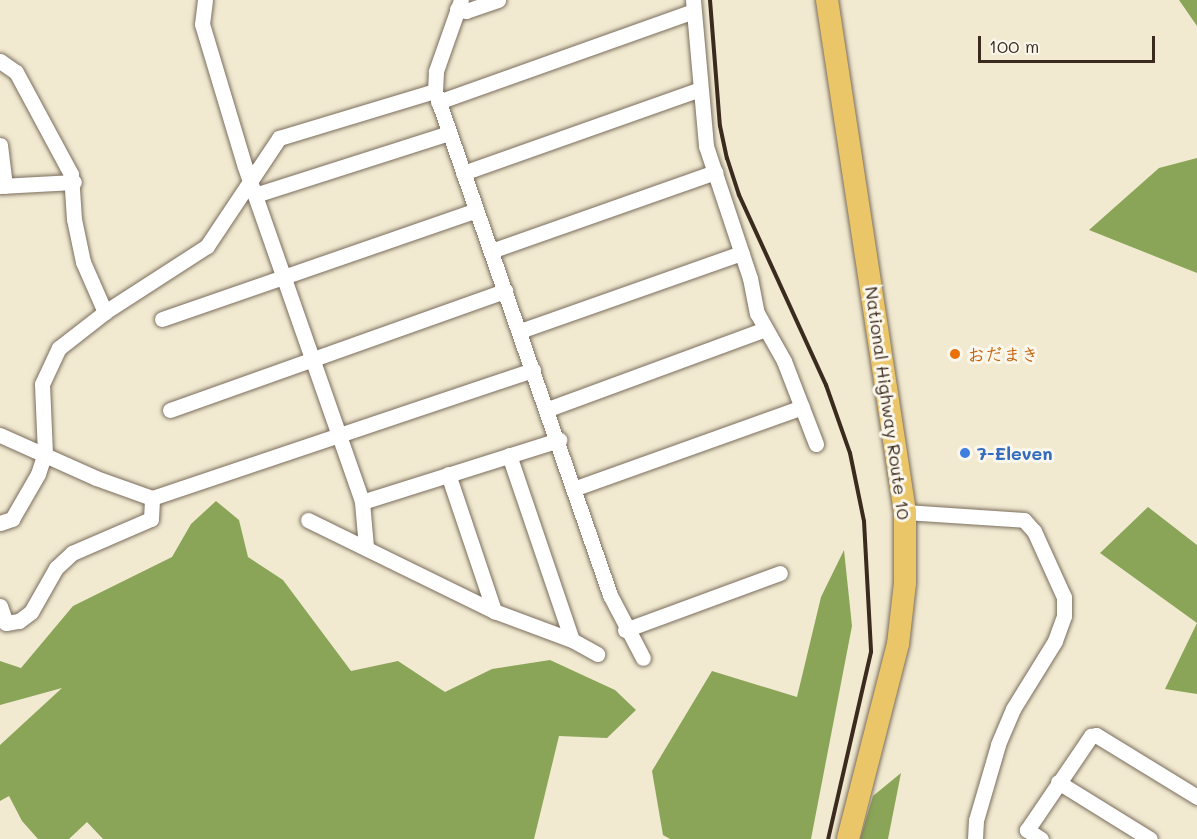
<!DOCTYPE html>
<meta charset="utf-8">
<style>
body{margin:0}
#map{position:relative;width:1197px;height:839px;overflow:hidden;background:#f1ead1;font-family:Mali,"Klee One",sans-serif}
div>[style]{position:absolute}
.forest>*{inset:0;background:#8aa557}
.roads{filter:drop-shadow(0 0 2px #7b6d5d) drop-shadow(0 0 2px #7b6d5d)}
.minor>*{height:15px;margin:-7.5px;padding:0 7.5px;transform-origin:7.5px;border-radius:7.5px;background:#fff}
.highway>*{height:22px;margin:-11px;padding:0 11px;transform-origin:11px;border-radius:11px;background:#eac669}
.rail>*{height:4px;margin:-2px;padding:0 2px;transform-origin:2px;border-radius:2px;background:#3b2a1e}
.dots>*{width:16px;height:16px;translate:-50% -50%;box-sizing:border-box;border:3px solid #fbf7ec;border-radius:50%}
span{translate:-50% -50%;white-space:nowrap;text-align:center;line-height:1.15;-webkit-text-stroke:6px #fbf7ec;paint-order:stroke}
.food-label{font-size:18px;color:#c56008;font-weight:700}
.left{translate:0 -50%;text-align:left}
.street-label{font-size:18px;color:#3b2a1e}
.shop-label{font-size:18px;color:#366cbe;font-weight:700}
.scale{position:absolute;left:978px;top:36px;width:177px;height:27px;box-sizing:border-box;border:3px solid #3b2a1e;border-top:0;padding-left:8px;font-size:18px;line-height:21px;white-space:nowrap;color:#3b2a1e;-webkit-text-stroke:4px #fbf7ec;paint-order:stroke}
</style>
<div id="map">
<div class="forest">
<div style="clip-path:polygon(1179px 0,1197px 0,1197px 26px)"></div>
<div style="clip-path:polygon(1197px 158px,1197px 273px,1089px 230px,1159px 168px)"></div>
<div style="clip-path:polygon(216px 501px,239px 520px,248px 557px,283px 580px,351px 671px,398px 661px,445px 692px,492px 669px,550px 660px,615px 690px,636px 710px,607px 738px,559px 736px,534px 839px,103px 839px,87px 822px,69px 839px,38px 839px,22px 821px,9px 796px,0 801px,0 745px,62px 688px,0 705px,0 661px,21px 668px,73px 606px,172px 557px,191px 524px)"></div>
<div style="clip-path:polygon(1148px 507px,1197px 545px,1197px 694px,1165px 689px,1197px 623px,1100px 553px)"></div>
<div style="clip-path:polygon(844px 550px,852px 626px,811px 839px,670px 839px,663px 835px,652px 771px,712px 671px,797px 697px,821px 597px)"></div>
<div style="clip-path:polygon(901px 773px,888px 839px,860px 839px,873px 796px)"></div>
</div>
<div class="roads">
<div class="minor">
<div style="left:205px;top:0;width:24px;rotate:97deg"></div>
<div style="left:202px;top:24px;width:149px;rotate:73.3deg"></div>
<div style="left:245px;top:167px;width:355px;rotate:70.7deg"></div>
<div style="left:362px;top:502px;width:45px;rotate:84.9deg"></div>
<div style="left:693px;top:0;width:147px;rotate:84.9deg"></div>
<div style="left:706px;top:146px;width:139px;rotate:71.6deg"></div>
<div style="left:750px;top:278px;width:36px;rotate:79deg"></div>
<div style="left:757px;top:313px;width:55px;rotate:60.6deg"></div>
<div style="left:784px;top:361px;width:89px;rotate:68.9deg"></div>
<div style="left:457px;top:9px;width:9px;rotate:13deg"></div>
<div style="left:466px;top:11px;width:34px;rotate:-19deg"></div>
<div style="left:0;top:61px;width:19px;rotate:35deg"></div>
<div style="left:16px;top:72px;width:116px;rotate:61.7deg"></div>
<div style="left:71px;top:174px;width:45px;rotate:86.2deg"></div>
<div style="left:74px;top:219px;width:44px;rotate:78.2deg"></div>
<div style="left:83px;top:262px;width:55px;rotate:66.3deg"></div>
<div style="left:435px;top:91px;width:534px;rotate:70.85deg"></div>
<div style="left:610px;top:595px;width:71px;rotate:62.4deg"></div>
<div style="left:438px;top:102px;width:271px;rotate:-19.6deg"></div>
<div style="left:0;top:145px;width:41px;rotate:83deg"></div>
<div style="left:463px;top:173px;width:251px;rotate:-19.5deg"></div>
<div style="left:0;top:186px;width:74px;rotate:-3.1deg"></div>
<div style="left:255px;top:195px;width:204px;rotate:-17.7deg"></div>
<div style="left:491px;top:251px;width:238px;rotate:-19.4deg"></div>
<div style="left:162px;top:319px;width:332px;rotate:-19.1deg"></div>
<div style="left:520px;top:331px;width:235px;rotate:-19.4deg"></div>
<div style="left:548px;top:409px;width:231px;rotate:-20.2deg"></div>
<div style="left:170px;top:410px;width:356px;rotate:-19.6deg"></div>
<div style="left:0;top:435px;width:105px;rotate:24.1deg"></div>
<div style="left:96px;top:478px;width:59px;rotate:19.7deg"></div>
<div style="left:152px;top:498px;width:402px;rotate:-18.6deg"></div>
<div style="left:509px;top:455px;width:195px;rotate:71.2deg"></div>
<div style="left:448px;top:474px;width:145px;rotate:71.4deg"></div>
<div style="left:576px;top:488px;width:240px;rotate:-19.7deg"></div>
<div style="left:362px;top:502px;width:207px;rotate:-17.5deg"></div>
<div style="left:905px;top:512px;width:119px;rotate:3.8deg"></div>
<div style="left:1024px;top:520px;width:15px;rotate:48deg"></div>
<div style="left:1034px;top:531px;width:72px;rotate:65.6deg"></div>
<div style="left:1064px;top:597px;width:19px;rotate:90deg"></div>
<div style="left:1064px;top:616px;width:27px;rotate:110deg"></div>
<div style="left:1055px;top:641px;width:80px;rotate:121.7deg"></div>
<div style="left:1013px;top:709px;width:39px;rotate:113deg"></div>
<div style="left:998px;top:745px;width:78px;rotate:106.3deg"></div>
<div style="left:976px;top:820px;width:19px;rotate:93deg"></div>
<div style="left:308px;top:520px;width:207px;rotate:26.1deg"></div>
<div style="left:494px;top:611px;width:83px;rotate:20.4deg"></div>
<div style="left:572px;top:640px;width:29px;rotate:29deg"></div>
<div style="left:0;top:523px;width:13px;rotate:-18deg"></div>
<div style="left:12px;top:519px;width:52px;rotate:-60deg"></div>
<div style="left:38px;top:474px;width:22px;rotate:-72deg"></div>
<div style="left:45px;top:453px;width:69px;rotate:-92.5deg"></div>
<div style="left:42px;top:384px;width:40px;rotate:-65deg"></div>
<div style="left:59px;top:348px;width:58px;rotate:-38deg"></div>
<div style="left:105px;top:312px;width:121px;rotate:-32.9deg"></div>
<div style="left:207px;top:246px;width:130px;rotate:-56.3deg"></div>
<div style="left:279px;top:138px;width:163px;rotate:-16.8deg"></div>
<div style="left:435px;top:91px;width:20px;rotate:-87deg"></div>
<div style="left:436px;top:71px;width:75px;rotate:-70.6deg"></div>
<div style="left:0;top:606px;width:18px;rotate:71deg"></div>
<div style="left:6px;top:623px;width:13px;rotate:-9deg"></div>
<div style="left:19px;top:621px;width:15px;rotate:-37deg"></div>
<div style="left:31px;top:612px;width:51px;rotate:-60.4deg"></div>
<div style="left:56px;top:568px;width:22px;rotate:-43deg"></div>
<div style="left:72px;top:553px;width:86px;rotate:-23.3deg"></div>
<div style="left:151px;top:519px;width:21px;rotate:-87deg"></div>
<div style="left:625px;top:630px;width:165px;rotate:-20.2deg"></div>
<div style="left:1058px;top:782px;width:108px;rotate:31.8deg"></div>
<div style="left:1041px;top:839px;width:17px;rotate:-147deg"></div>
<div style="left:1027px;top:830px;width:114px;rotate:-55.8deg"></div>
<div style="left:1091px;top:736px;width:5px;rotate:-11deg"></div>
<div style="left:1096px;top:735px;width:119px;rotate:31.5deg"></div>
</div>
<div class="highway">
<div style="left:827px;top:0;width:518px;rotate:81.34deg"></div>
<div style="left:905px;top:512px;width:71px;rotate:90deg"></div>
<div style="left:905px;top:583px;width:61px;rotate:96.5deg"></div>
<div style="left:898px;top:644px;width:201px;rotate:104.4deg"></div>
</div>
</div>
<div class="rail">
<div style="left:710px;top:0;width:126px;rotate:85.5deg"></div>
<div style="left:720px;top:126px;width:33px;rotate:78deg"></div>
<div style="left:727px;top:158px;width:39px;rotate:72deg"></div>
<div style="left:739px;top:195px;width:209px;rotate:65.4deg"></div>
<div style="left:826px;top:385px;width:72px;rotate:70.6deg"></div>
<div style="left:850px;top:453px;width:69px;rotate:78.4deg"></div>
<div style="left:864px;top:521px;width:131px;rotate:86.9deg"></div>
<div style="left:871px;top:652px;width:192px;rotate:102.9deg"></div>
</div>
<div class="dots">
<div style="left:955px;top:354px;background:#e8710a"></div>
<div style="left:965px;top:453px;background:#3f7fe0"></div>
</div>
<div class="food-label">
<span class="left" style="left:967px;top:354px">おだまき</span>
</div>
<div class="street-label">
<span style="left:888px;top:403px;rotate:82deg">National Highway Route 10</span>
</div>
<div class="shop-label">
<span class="left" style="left:977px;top:453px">7-Eleven</span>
</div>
<div class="scale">100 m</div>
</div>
